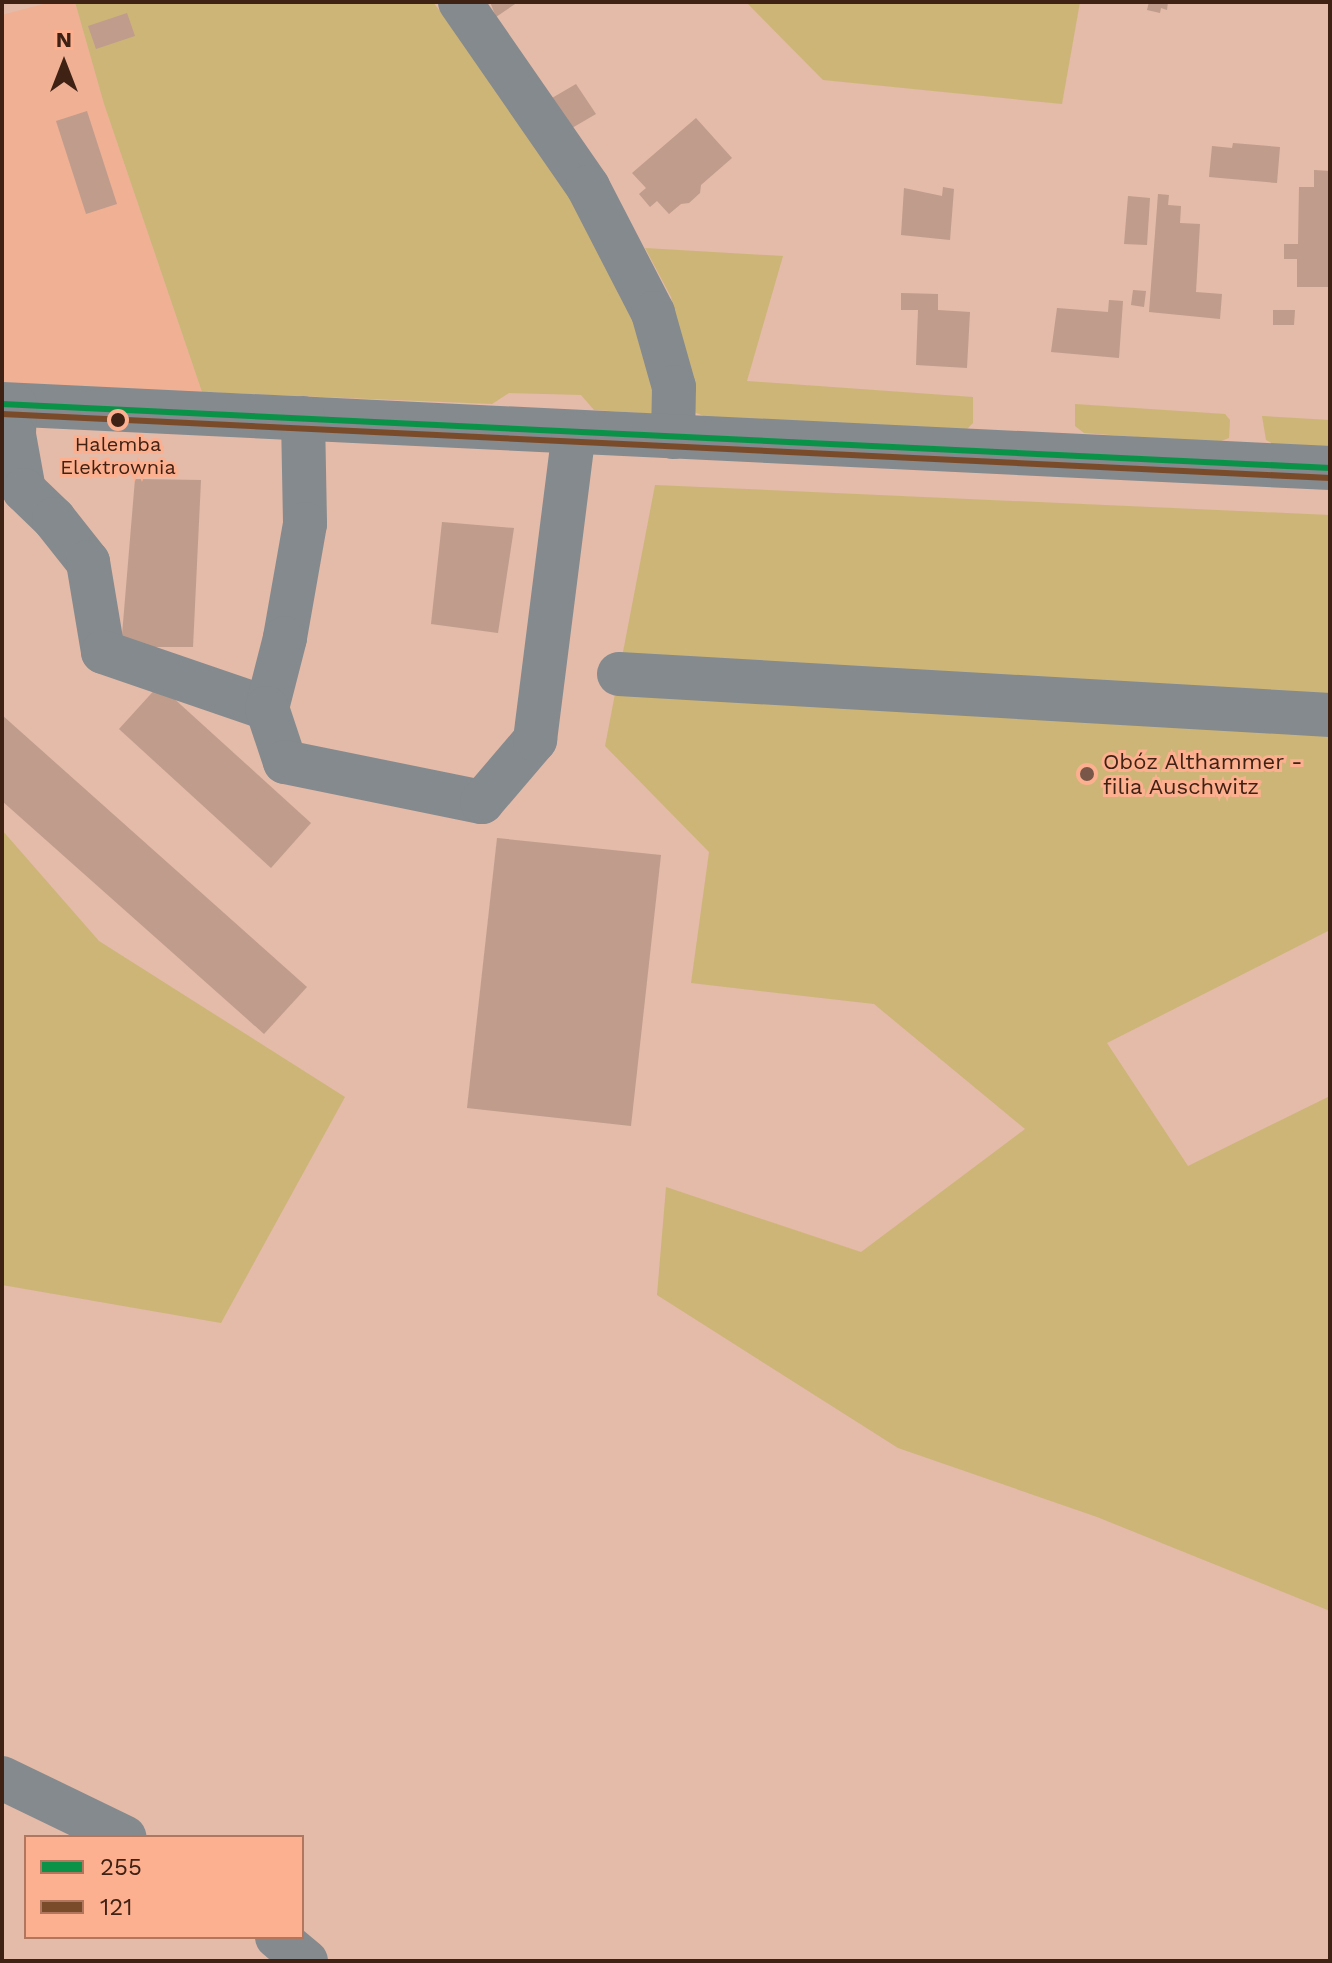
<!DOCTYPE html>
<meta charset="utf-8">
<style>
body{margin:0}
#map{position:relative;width:1332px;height:1963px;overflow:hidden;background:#e4baa8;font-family:"Work Sans",sans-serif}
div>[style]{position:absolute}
.built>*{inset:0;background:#f0b094}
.green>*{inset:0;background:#cdb578}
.building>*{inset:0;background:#bf9c8c}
.minor>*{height:44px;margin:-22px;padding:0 22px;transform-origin:22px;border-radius:22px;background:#848a8d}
.bus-1>*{height:6px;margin:-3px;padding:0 3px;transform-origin:3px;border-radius:3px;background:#0a9248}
.bus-2>*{height:6px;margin:-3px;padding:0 3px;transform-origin:3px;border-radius:3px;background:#7a4b2a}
.dots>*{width:22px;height:22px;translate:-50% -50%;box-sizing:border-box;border:4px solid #fcb08f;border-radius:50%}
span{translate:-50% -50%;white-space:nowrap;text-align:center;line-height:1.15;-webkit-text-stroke:6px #fcb08f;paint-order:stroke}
.bus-label{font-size:20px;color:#402215}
.poi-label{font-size:22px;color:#402215}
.left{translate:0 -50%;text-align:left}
.frame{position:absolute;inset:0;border:4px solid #402215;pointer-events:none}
.legend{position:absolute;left:24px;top:1835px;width:280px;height:104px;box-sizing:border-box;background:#fcb08f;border:2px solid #b1775e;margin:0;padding:10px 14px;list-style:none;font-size:24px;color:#402215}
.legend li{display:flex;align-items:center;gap:16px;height:40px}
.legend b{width:40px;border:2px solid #b1775e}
.north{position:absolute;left:24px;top:24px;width:80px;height:80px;-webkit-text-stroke:6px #fcb08f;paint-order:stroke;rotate:0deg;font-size:22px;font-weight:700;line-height:32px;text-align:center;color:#402215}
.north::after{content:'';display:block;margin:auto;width:28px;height:36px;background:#402215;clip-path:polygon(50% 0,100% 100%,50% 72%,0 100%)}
</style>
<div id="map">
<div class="built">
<div style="clip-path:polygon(51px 2px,75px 2px,104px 104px,202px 392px,2px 384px,2px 15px)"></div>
</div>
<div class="green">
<div style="clip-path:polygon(75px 2px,433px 2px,581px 194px,659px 378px,657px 414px,594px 410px,581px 395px,509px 393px,492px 404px,202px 392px,104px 104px)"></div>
<div style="clip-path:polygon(746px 2px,1080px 2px,1062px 104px,823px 80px)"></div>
<div style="clip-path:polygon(645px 248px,783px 256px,747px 381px,973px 397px,973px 423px,965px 431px,711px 419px,694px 412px,671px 297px)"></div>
<div style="clip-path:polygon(1075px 404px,1225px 414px,1230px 420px,1229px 438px,1216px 443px,1084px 433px,1075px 426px)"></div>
<div style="clip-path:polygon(1262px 416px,1330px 420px,1330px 449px,1275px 445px,1266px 440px)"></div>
<div style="clip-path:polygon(655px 485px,1330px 515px,1330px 930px,1107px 1043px,1188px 1166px,1330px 1096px,1330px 1611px,1097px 1517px,898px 1448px,657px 1295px,666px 1187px,861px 1252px,1025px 1129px,874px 1004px,691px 983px,709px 852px,605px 746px)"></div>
<div style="clip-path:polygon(2px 830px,99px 941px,345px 1097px,221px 1323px,2px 1285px)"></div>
</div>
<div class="building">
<div style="clip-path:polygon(490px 2px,518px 2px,496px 17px)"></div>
<div style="clip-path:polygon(1149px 2px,1168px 2px,1167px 10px,1161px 8px,1160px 13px,1147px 10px)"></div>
<div style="clip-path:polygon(127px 13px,135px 36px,96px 49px,88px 26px)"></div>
<div style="clip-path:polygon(576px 84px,596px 114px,572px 128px,552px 98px)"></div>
<div style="clip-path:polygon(87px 111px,117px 204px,86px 214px,56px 121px)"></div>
<div style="clip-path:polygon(696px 118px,732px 158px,701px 185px,700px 193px,689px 203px,681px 204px,669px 214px,657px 201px,650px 207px,639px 194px,646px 188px,632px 173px)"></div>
<div style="clip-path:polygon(1233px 143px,1280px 147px,1277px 183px,1209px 177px,1212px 146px,1232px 148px)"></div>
<div style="clip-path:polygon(1314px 170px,1330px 171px,1330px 287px,1297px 287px,1297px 259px,1284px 259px,1284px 244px,1298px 244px,1299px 187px,1314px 187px)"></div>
<div style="clip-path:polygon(943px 187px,954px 189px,950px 240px,901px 235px,904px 188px,942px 196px)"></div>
<div style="clip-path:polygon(1158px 194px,1169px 195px,1168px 205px,1181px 206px,1180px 223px,1200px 224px,1196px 292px,1222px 294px,1220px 319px,1149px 312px)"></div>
<div style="clip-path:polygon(1128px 196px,1150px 198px,1147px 245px,1124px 244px)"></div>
<div style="clip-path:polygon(1133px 290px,1146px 291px,1144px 307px,1131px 305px)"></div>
<div style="clip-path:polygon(901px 293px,938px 294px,938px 310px,970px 312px,967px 368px,916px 365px,918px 310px,901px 310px)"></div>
<div style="clip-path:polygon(1109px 300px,1123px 301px,1119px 358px,1051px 352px,1057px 308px,1108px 312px)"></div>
<div style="clip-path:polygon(1273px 310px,1295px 310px,1294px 325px,1273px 325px)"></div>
<div style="clip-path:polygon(135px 479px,201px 480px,193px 647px,121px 647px)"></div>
<div style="clip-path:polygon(442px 522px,514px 528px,498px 633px,431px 624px)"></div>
<div style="clip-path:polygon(159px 685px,311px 823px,271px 868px,119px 729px)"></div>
<div style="clip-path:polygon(2px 715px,307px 987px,264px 1034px,2px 801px)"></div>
<div style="clip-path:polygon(497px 838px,661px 855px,631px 1126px,467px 1108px)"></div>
</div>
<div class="minor">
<div style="left:460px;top:2px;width:225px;rotate:55.3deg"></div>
<div style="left:588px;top:187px;width:142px;rotate:62.7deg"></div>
<div style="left:653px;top:313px;width:77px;rotate:74.2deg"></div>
<div style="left:674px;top:387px;width:50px;rotate:91.1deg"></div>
<div style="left:2px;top:404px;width:1330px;rotate:2.76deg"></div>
<div style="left:15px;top:405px;width:30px;rotate:92deg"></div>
<div style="left:14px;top:435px;width:56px;rotate:79.7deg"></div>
<div style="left:24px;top:490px;width:42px;rotate:44deg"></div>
<div style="left:54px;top:519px;width:55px;rotate:51.7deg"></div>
<div style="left:88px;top:562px;width:91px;rotate:80.5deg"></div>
<div style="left:103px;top:652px;width:173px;rotate:18.9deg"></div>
<div style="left:303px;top:418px;width:106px;rotate:88.9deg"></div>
<div style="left:305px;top:524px;width:116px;rotate:100deg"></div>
<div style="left:285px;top:638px;width:72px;rotate:104.4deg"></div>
<div style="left:267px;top:708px;width:57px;rotate:71.6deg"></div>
<div style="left:285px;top:762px;width:201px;rotate:11.5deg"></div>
<div style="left:482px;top:802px;width:82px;rotate:-49.5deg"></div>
<div style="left:535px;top:740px;width:309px;rotate:-82.8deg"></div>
<div style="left:619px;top:674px;width:712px;rotate:3.3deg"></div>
<div style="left:2px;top:1778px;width:136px;rotate:25.8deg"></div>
<div style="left:277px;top:1937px;width:38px;rotate:40deg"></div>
</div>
<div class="bus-1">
<div style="left:2px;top:404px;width:1330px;rotate:2.76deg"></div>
</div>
<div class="bus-2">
<div style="left:2px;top:414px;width:1330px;rotate:2.76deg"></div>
</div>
<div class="dots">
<div style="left:118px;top:420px;background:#402215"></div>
<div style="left:1087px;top:774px;background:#795748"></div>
</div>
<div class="bus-label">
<span style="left:118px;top:456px">Halemba<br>Elektrownia</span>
</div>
<div class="poi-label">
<span class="left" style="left:1103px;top:774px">Obóz Althammer -<br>filia Auschwitz</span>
</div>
<div class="frame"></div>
<ul class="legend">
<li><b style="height:10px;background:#0a9248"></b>255</li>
<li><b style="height:10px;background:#7a4b2a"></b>121</li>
</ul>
<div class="north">N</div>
</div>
